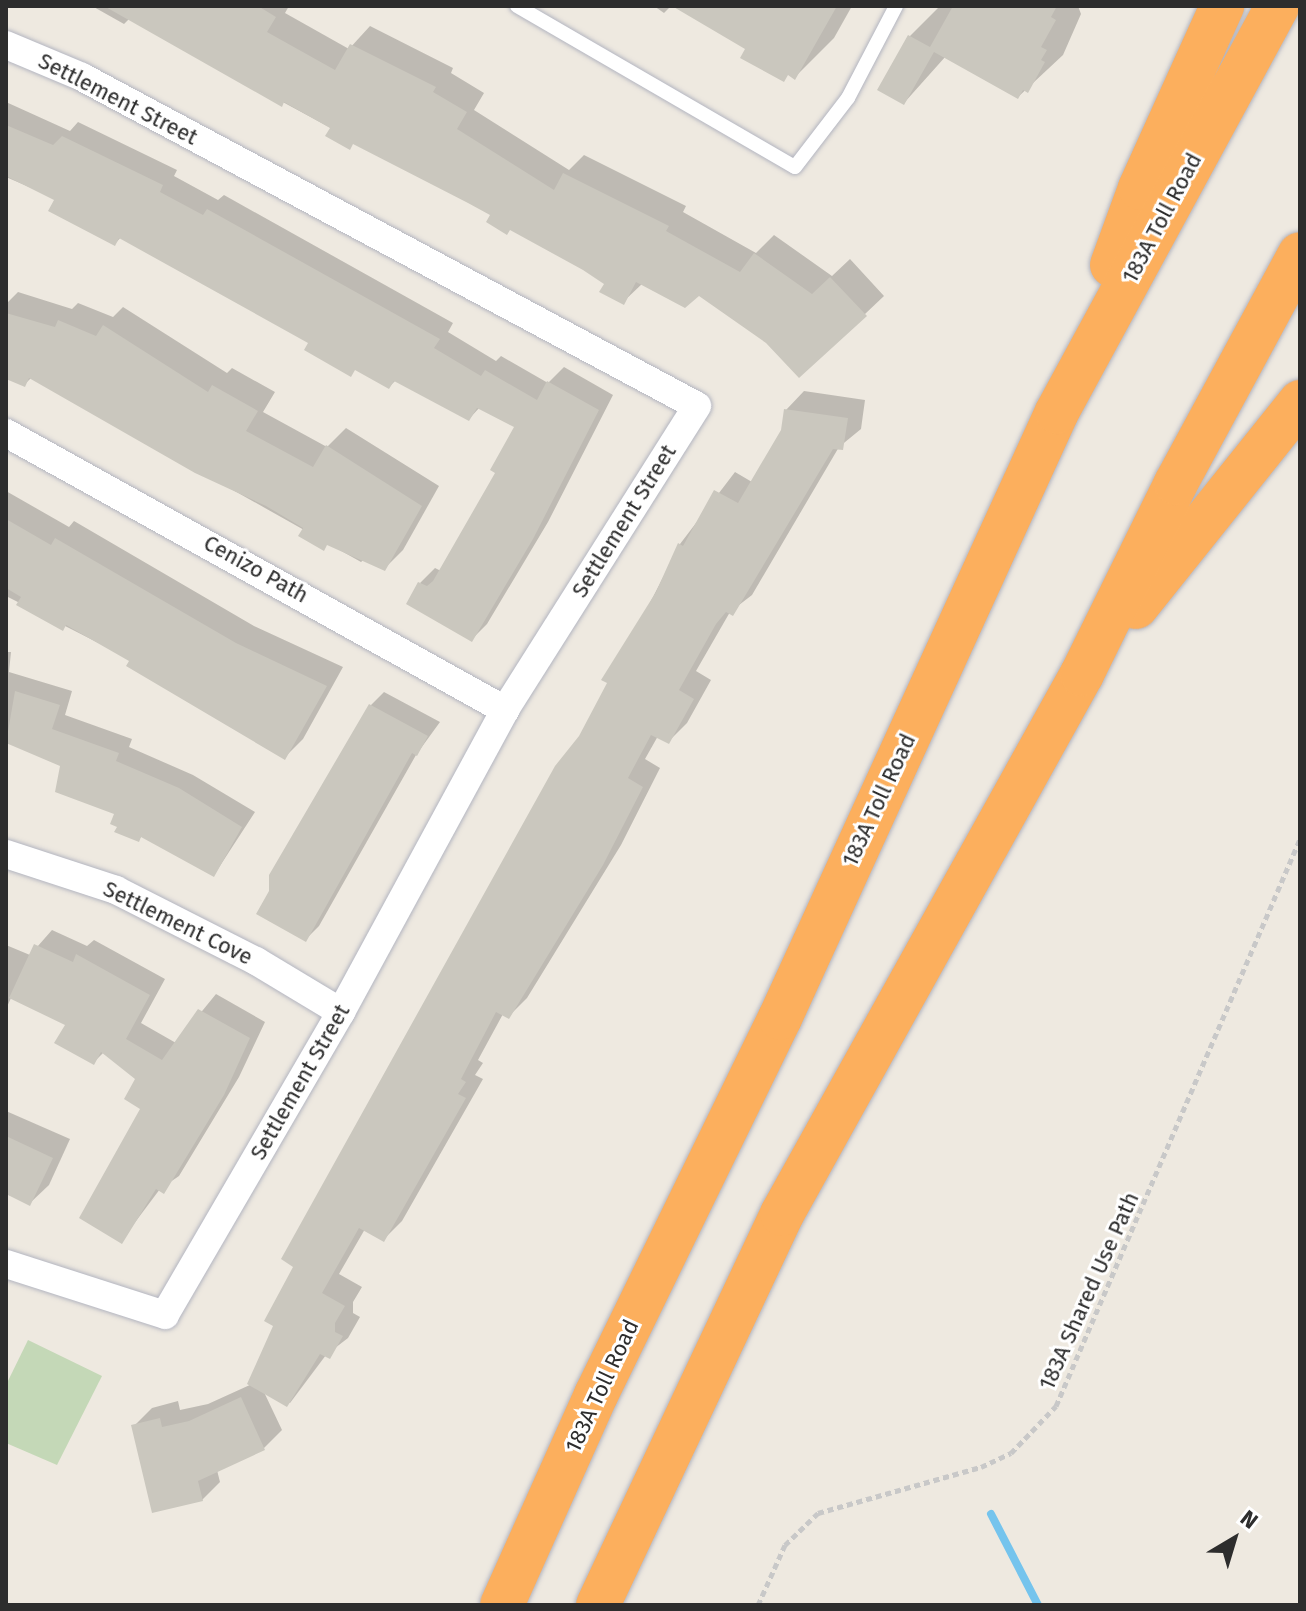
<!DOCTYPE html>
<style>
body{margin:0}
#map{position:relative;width:1306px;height:1611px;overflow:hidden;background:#eee9e0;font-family:"Fira Sans",sans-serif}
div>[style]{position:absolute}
.cemetery>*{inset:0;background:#c4d8b7}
.shadow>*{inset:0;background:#0003}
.stream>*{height:8px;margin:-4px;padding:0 4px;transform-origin:4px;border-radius:4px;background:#75c4ed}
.building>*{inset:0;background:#cac7be}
.path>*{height:5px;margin-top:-2.5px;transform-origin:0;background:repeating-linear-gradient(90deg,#c8c8c8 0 6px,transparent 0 10px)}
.roads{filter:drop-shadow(0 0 2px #b3b5c0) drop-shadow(0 0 2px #b3b5c0)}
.lane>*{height:14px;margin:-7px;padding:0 7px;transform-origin:7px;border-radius:7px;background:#fff}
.street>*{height:28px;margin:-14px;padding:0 14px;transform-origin:14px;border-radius:14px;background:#fff}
.highway>*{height:44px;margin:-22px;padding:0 22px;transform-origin:22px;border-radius:22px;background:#fcaf5d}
span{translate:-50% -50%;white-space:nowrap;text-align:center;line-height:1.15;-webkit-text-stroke:6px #fff;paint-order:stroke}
.street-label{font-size:22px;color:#2d2d2d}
.frame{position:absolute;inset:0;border:8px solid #2d2d2d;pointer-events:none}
.north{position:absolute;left:1194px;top:1499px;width:80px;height:80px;-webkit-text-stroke:6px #fff;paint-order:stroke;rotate:38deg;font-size:22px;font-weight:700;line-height:32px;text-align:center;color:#2d2d2d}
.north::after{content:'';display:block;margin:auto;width:28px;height:36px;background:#2d2d2d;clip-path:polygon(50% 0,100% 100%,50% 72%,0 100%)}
</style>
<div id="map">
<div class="cemetery">
<div style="clip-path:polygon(28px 1340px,102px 1376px,57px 1465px,6px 1443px,6px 1385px)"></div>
</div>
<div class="shadow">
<div style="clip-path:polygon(92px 6px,289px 6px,285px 13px,349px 49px,370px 26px,453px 68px,451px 73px,484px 93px,474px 110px,569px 170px,584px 155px,686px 206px,683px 212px,756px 253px,774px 235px,832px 276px,850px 259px,884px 296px,865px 314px,767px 342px,699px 293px,643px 283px,623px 302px,606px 283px,492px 215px,129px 19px,124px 24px)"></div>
<div style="clip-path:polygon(654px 6px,671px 6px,664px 13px)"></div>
<div style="clip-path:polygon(674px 6px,852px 6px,834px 38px,795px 77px)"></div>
<div style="clip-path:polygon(940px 6px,1078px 6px,1081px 14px,1063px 55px,1018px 97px,946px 56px,904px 103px,910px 36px)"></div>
<div style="clip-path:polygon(6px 102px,70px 131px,78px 122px,177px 170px,174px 176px,218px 200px,224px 195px,453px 323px,448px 332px,496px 361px,501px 356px,548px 383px,564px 367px,613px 395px,548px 522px,487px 624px,472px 639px,420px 583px,435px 568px,441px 571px,498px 472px,517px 427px,480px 407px,469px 419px,396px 380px,389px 387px,121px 237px,115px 244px,57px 199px,6px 177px)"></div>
<div style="clip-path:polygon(18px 292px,72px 309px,78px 303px,113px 317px,123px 307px,227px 373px,232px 368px,275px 392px,263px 412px,327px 447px,346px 428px,439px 486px,403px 550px,385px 568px,366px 558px,361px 562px,32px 377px,25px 384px,6px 374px,6px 304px)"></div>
<div style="clip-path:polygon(804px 391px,865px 400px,861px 429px,839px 447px,752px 595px,730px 612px,696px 671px,711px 680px,687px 723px,668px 742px,658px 736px,645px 759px,660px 768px,621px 845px,527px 998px,508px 1017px,503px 1014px,478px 1060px,483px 1063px,475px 1075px,483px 1079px,402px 1221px,384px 1239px,365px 1229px,339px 1274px,362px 1287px,353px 1302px,353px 1313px,360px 1317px,348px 1338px,326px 1355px,290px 1403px,263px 1390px,282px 1430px,264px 1448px,217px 1470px,220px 1482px,202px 1500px,134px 1426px,152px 1408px,178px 1401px,180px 1410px,208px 1404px,252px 1384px,680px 544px,735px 472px,752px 482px,782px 430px,786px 410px)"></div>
<div style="clip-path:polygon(6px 491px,69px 527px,74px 521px,254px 626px,343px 667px,303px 739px,285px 757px,132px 660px,6px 596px)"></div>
<div style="clip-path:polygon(6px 652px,11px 652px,9px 672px,72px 691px,65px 715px,132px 739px,129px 747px,193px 775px,255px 812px,214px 875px,143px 835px,138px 840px,119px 826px,117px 813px,62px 765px,6px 741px)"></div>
<div style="clip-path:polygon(384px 692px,440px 722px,416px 755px,319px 926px,305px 940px,371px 705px)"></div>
<div style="clip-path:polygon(52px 930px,87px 946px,94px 940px,165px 979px,141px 1023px,176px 1043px,216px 994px,265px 1022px,239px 1077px,179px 1176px,160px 1189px,121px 1241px,143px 1108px,138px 1078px,104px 1052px,94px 1062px,68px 1024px,11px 998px,6px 1009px,6px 945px,30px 955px)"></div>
<div style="clip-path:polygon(6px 1111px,70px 1139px,49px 1185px,30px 1203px,6px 1194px)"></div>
</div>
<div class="stream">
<div style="left:991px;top:1514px;width:102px;rotate:62.7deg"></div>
</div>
<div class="building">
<div style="clip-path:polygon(104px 6px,258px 6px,276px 17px,267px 32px,335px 70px,350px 44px,436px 87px,433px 92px,467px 112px,457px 129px,554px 190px,563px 173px,669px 226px,666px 231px,740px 272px,754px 253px,812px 294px,830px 277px,867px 316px,799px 378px,766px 343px,699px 296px,685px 308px,636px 282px,624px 305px,599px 292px,604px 284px,583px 270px,510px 230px,507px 235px,486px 222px,490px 215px,468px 203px,353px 144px,350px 150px,325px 136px,330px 128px,284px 102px,282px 107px)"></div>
<div style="clip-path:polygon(672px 6px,837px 6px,795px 80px,788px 75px,784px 82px,740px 58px,745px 49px)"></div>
<div style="clip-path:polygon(953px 6px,1057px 6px,1051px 17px,1056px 20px,1041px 47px,1047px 50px,1041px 60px,1045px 62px,1028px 93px,1023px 90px,1018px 99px,934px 52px,904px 105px,877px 90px,908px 35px,930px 47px)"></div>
<div style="clip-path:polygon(6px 125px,53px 145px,62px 136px,163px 185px,160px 192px,203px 215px,207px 209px,440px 339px,434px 348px,481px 376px,485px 370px,537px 400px,547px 381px,599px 410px,533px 539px,472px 642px,406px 604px,418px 582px,427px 586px,433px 581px,495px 473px,490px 470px,514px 427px,477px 408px,469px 421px,394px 381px,389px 389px,355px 370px,351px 377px,304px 350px,308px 343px,119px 238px,115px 246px,48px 211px,54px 200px,6px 176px)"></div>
<div style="clip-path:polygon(6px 313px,55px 327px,58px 320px,96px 336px,103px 325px,208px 392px,212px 385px,258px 411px,246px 431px,313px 467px,326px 445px,422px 506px,385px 571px,327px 545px,324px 551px,298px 536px,303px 528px,266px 506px,195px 473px,29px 378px,25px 387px,6px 379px)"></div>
<div style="clip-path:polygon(784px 409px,848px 418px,843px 450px,833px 449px,733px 616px,726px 612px,716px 624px,679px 690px,694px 699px,669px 744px,651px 735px,628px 778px,643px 787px,603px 865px,509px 1019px,496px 1012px,461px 1079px,466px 1082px,458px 1094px,466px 1098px,384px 1242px,359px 1228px,322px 1293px,345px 1306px,335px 1323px,335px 1332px,343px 1336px,330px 1359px,320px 1354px,287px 1407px,247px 1384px,273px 1326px,264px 1321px,293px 1267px,281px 1259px,555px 766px,579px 736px,607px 683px,601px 680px,656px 592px,678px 543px,683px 546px,714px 490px,738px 503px,781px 430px)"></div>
<div style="clip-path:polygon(6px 519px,51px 545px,55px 538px,236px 643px,327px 686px,285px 760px,126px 666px,129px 661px,66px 625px,63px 631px,16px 605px,21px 597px,6px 588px)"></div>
<div style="clip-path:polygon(15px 691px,60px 705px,52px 729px,119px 753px,116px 761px,179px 788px,242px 827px,214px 877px,141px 837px,139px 842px,114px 832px,117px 827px,110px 824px,114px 814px,55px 792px,60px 766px,6px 743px)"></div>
<div style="clip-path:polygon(369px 704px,428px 736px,417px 756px,412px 753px,306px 942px,256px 914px,269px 891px,269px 875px)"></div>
<div style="clip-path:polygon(34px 944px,73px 962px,76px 954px,150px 995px,126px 1039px,162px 1060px,198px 1009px,250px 1038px,224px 1095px,164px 1194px,156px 1189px,122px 1244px,79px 1218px,140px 1109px,124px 1099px,135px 1079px,101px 1052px,94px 1065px,54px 1043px,65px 1025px,9px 998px)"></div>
<div style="clip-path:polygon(6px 1136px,53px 1158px,30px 1206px,6px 1194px)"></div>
<div style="clip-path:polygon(241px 1397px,265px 1450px,198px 1481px,203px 1501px,152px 1513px,131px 1425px,160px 1418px,162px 1427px,189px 1421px)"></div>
</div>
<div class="path">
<div style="left:758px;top:1605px;width:66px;rotate:-65.8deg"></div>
<div style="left:785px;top:1545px;width:46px;rotate:-44.1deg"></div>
<div style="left:818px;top:1513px;width:169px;rotate:-15.8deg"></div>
<div style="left:981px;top:1467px;width:33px;rotate:-25deg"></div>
<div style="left:1011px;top:1453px;width:65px;rotate:-46.2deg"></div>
<div style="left:1056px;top:1406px;width:617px;rotate:-66.72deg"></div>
</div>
<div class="roads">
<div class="lane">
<div style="left:517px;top:6px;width:321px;rotate:30.1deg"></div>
<div style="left:795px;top:167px;width:87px;rotate:-52.5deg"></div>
<div style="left:848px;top:98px;width:104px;rotate:-62.4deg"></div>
</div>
<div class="street">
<div style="left:6px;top:45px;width:82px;rotate:22.8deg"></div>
<div style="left:82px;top:77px;width:697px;rotate:28.14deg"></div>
<div style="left:697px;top:406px;width:360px;rotate:122.3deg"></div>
<div style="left:505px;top:710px;width:344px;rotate:118.5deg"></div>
<div style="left:341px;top:1012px;width:350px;rotate:120.2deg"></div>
<div style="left:165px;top:1315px;width:167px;rotate:-162.2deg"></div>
<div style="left:6px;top:433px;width:571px;rotate:29.04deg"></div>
<div style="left:6px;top:854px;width:116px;rotate:18.1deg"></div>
<div style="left:116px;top:890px;width:157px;rotate:26.9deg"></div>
<div style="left:256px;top:961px;width:99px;rotate:31deg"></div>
</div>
<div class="highway">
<div style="left:1112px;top:265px;width:82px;rotate:-70deg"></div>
<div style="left:1140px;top:188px;width:200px;rotate:-65.7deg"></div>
<div style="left:1136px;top:607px;width:263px;rotate:-51.3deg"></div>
<div style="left:502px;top:1605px;width:230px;rotate:-65.9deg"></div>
<div style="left:596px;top:1395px;width:420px;rotate:-64deg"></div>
<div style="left:780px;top:1018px;width:666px;rotate:-65.44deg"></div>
<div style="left:1057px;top:412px;width:462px;rotate:-61.5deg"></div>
<div style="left:598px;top:1605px;width:432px;rotate:-64.8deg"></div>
<div style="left:782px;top:1214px;width:618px;rotate:-60.95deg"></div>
<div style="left:1082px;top:674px;width:213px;rotate:-63.8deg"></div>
<div style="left:1176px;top:483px;width:260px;rotate:-61.6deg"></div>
</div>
</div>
<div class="street-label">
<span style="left:118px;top:99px;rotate:27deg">Settlement Street</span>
<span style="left:1162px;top:218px;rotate:-62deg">183A Toll Road</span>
<span style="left:624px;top:521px;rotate:-58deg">Settlement Street</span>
<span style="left:256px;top:569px;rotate:29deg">Cenizo Path</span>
<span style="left:879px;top:800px;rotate:-65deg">183A Toll Road</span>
<span style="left:178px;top:923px;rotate:26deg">Settlement Cove</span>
<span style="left:300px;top:1082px;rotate:-60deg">Settlement Street</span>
<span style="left:1089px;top:1291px;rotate:-66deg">183A Shared Use Path</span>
<span style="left:602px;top:1386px;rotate:-65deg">183A Toll Road</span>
</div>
<div class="frame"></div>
<div class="north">N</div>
</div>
